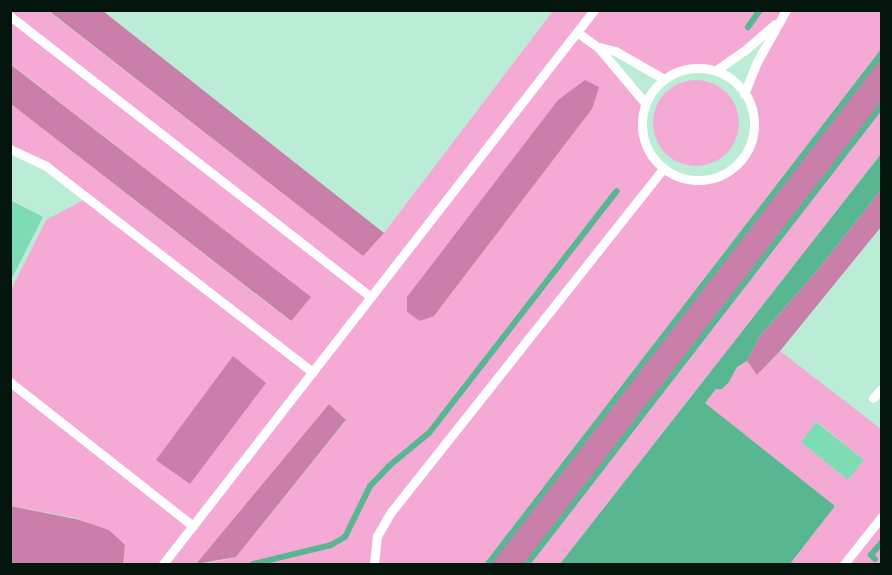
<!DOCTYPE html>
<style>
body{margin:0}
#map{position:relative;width:892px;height:575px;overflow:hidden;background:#bbecd5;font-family:"Playfair Display",serif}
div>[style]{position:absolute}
.green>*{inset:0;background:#f4aad4}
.round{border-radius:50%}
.forest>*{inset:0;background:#c97faa}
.water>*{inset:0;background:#58b791}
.stream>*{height:6px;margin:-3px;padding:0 3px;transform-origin:3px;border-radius:3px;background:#58b791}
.building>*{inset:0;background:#7edcb4}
.service>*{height:9px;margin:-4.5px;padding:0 4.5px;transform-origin:4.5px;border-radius:4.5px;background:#fff}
.service>.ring{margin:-4.5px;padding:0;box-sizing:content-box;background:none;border:9px solid #fff;border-radius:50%}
span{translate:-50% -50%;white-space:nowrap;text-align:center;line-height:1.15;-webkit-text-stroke:6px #fff;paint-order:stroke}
.frame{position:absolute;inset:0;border:12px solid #04150e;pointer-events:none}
</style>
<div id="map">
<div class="green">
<div style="clip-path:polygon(evenodd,11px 11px,48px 11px,363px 256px,384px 233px,553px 11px,881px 11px,881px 53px,488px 564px,204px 564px,236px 557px,346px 421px,329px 404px,196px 564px,123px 564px,125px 545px,76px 518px,11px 506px,10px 292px,46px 220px,87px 198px,46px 166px,11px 149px,11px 104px,290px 321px,310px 297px,11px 64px,11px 11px,776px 24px,744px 94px,749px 101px,754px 121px,751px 141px,742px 159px,727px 172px,708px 179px,688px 179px,670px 172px,654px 160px,644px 142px,641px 122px,645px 103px,599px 48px,664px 79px,682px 70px,702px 68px,715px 71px,776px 24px,11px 11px,598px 87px,592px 109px,434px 316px,598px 87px)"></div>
<div class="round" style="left:653px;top:80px;width:86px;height:86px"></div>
<div style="clip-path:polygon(881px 105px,881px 154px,560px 564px,527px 564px)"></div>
<div style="clip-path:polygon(evenodd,780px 351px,881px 429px,881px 564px,790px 564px,835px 506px,705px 403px,716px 389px,729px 382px,737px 367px,747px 361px,757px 375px,780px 351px,817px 422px,864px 460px,848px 480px,801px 442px,817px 422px)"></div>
</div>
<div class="forest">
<div style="clip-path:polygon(49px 11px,103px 11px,384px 233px,363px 256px)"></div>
<div style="clip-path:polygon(881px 53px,881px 105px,527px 564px,488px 564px)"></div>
<div style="clip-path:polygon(10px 64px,311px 297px,291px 321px,11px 104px)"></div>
<div style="clip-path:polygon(585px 80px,599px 87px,592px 109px,434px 316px,420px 321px,407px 312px,407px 297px,558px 100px)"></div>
<div style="clip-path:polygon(881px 190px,881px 227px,780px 351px,757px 375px,747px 361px,759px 337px,816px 272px)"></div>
<div style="clip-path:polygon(233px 356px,266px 383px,190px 484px,156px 460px)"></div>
<div style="clip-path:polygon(329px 404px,346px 420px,236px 557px,196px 564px)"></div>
<div style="clip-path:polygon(10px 506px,76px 519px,109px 530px,125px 545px,123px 564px,16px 564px,11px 562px)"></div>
</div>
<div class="water">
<div style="clip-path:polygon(881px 154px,881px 190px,816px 272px,759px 337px,747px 361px,737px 367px,729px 382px,722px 389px,716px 389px,705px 403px,835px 506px,790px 564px,560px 564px)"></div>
</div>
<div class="stream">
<div style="left:748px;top:27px;width:21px;rotate:-55deg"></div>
<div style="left:875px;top:559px;width:6px;rotate:-135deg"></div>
<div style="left:871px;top:555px;width:17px;rotate:-50deg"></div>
<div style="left:253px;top:564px;width:80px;rotate:-13.7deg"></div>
<div style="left:331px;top:545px;width:16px;rotate:-30deg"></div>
<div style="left:345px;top:537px;width:57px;rotate:-63.9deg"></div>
<div style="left:370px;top:486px;width:28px;rotate:-46deg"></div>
<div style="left:389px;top:466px;width:52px;rotate:-39.5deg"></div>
<div style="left:429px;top:433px;width:306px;rotate:-52.2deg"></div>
<div style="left:488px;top:564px;width:645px;rotate:-52.37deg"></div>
<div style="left:527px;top:564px;width:580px;rotate:-52.28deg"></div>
</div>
<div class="building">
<div style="clip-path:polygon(10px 200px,43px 217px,10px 282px)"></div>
<div style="clip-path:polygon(816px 422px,864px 460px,848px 480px,801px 442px)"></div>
</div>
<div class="service">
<div style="left:10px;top:16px;width:457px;rotate:37.9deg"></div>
<div style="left:577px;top:32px;width:26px;rotate:36deg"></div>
<div style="left:598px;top:47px;width:73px;rotate:50deg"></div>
<div style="left:598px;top:47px;width:17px;rotate:13deg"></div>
<div style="left:615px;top:51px;width:56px;rotate:29.7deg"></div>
<div class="ring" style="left:642px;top:68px;width:103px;height:103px"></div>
<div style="left:715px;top:71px;width:35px;rotate:-35deg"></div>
<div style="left:744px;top:51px;width:41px;rotate:-41.1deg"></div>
<div style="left:744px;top:94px;width:35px;rotate:-68deg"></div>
<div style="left:757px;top:62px;width:60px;rotate:-60.9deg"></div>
<div style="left:10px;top:149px;width:40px;rotate:25deg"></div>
<div style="left:46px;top:166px;width:337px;rotate:37.7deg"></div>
<div style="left:10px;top:382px;width:233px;rotate:38.2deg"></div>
<div style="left:873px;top:398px;width:13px;rotate:-48deg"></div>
<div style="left:163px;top:564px;width:702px;rotate:-52.12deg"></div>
<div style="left:374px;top:564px;width:28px;rotate:-84deg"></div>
<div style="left:377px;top:536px;width:28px;rotate:-60deg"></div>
<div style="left:391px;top:512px;width:439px;rotate:-51.6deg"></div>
<div style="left:844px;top:564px;width:61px;rotate:-51.6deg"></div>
</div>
<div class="frame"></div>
</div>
